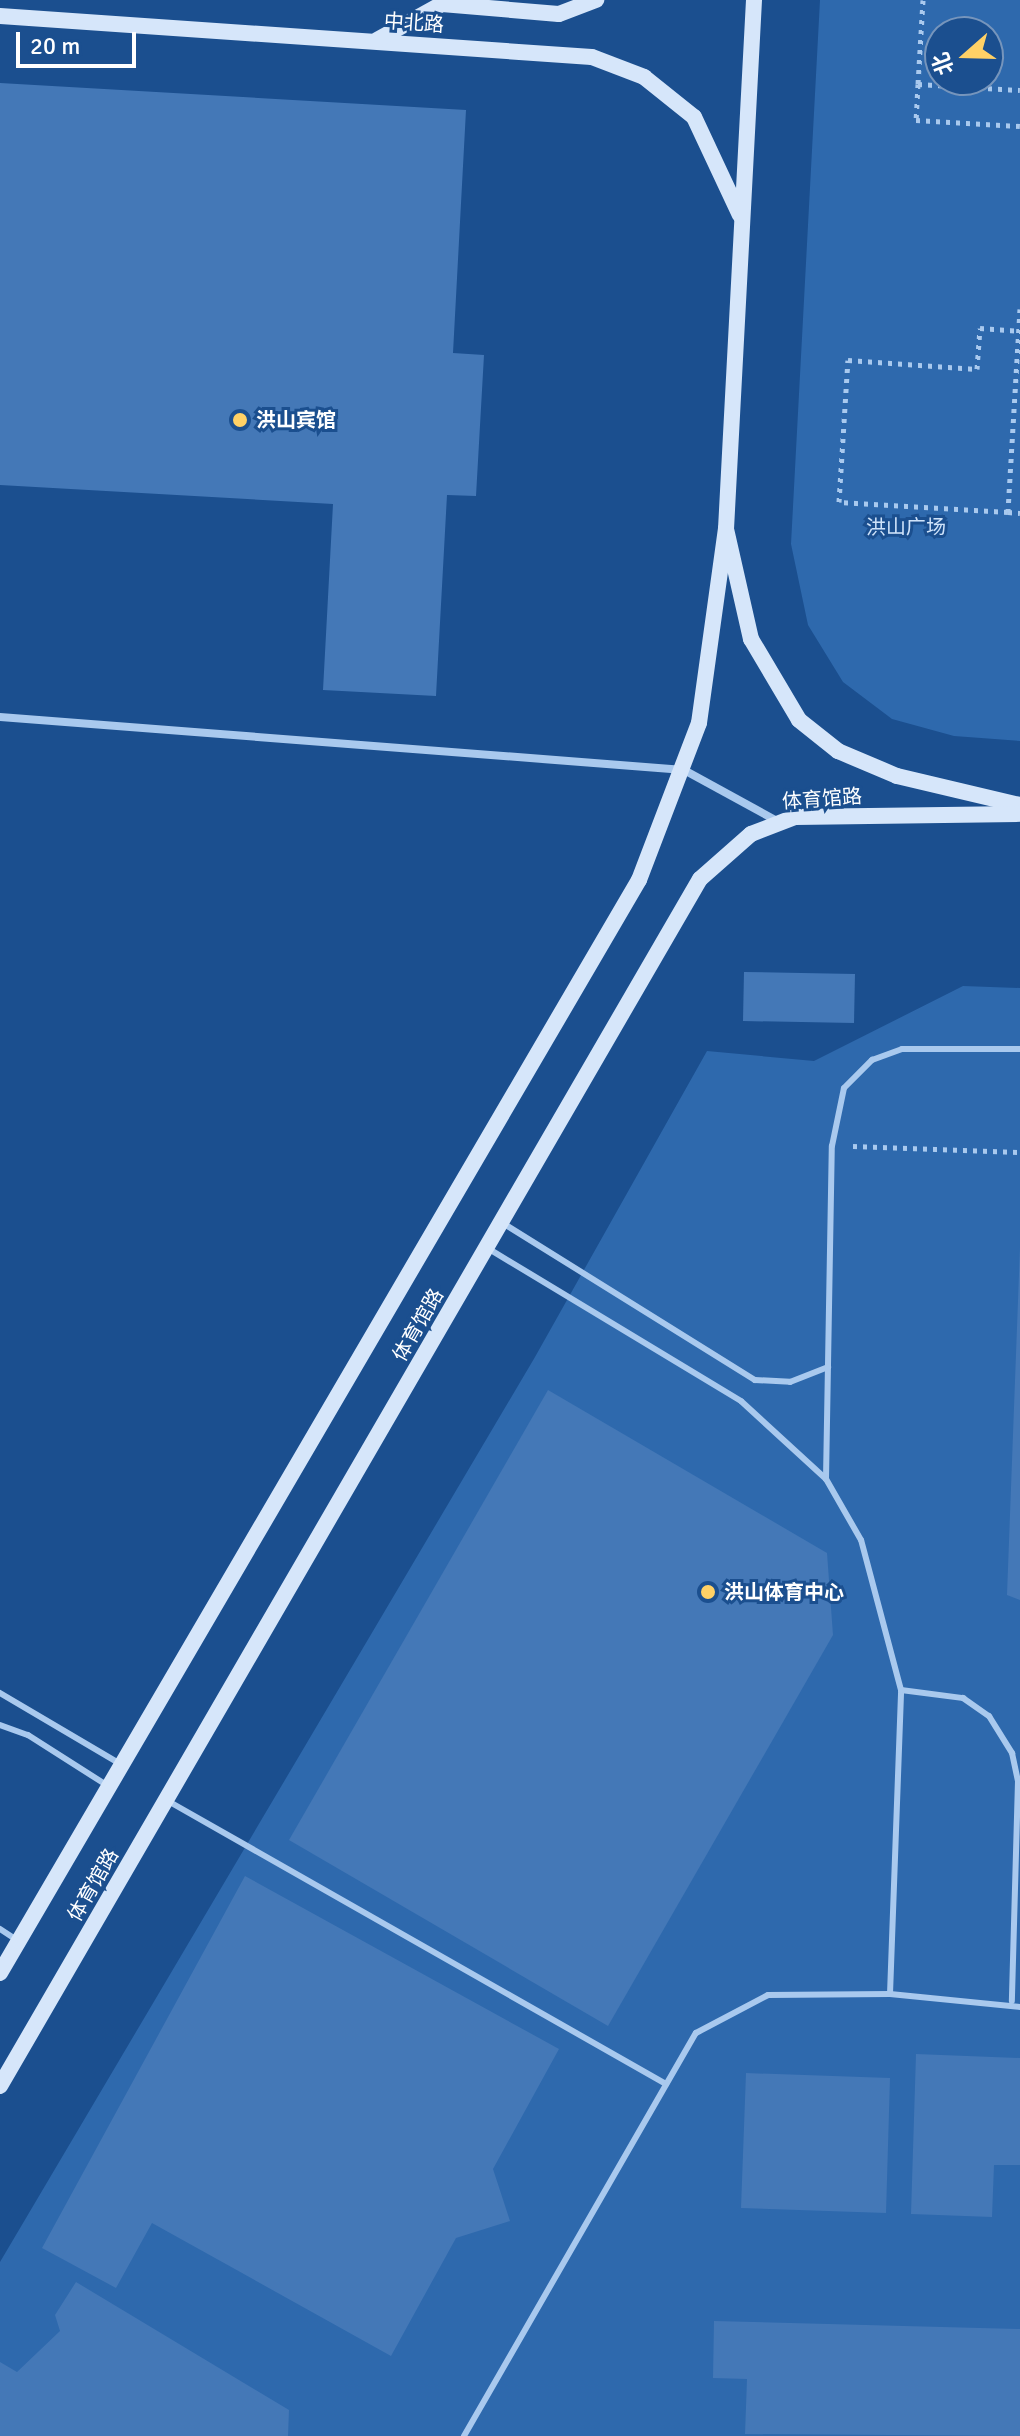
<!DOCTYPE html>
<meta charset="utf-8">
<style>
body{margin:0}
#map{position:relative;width:1020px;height:2436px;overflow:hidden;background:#1b4f8f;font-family:Signika,"Noto Sans SC",sans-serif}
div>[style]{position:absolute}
.green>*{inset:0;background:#2e69ad}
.building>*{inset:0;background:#4478b7}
.path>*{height:5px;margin-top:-2.5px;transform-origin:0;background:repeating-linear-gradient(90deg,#a9c9ee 0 4px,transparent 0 10px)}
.lane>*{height:6px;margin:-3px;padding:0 3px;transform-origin:3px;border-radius:3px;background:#a9c9ee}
.street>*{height:8px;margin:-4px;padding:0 4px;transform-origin:4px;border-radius:4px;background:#a9c9ee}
.secondary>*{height:16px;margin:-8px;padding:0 8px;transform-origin:8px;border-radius:8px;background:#d6e6fa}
.dots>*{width:22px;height:22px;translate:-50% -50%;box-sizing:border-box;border:4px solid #1b4f8f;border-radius:50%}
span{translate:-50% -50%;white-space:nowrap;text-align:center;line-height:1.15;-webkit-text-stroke:6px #1b4f8f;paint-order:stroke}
.street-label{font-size:20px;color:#fff}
.poi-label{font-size:20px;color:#fff;font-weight:700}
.left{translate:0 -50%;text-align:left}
.park-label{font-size:20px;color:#cfe3fa}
.north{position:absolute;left:924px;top:16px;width:80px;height:80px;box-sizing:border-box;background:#1b4f8f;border:2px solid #7695bc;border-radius:50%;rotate:250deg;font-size:22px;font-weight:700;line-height:32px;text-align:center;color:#fff}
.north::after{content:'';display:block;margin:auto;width:28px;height:36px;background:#ffd166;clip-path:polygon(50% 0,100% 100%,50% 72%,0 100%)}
.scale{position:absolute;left:16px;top:32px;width:120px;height:36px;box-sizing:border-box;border:4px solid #fff;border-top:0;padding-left:10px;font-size:24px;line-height:28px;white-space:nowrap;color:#fff;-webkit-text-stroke:6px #1b4f8f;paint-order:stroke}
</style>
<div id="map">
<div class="green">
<div style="clip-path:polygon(evenodd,820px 0,1020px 0,1020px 741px,954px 736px,892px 719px,843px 682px,808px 625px,791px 544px,820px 0,940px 32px,988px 32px,988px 80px,940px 80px,940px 32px)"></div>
<div style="clip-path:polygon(963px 986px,1020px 988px,1020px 2436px,0 2436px,0 2262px,535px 1357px,707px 1051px,814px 1061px)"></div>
</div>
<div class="building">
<div style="clip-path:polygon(0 83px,466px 110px,453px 353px,484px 355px,476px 496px,447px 495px,436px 696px,323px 690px,333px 504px,0 485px)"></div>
<div style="clip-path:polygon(744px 972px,855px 974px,854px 1023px,743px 1021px)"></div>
<div style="clip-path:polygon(1020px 1247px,1020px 1600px,1007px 1595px)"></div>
<div style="clip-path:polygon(548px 1390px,827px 1553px,833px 1635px,608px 2026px,289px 1840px)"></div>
<div style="clip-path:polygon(245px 1876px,559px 2049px,493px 2169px,510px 2221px,456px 2238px,391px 2356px,152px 2223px,116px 2288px,42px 2248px)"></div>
<div style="clip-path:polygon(916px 2054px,1020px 2058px,1020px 2165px,994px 2165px,992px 2217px,911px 2214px)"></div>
<div style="clip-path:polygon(746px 2073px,890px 2078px,886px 2213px,741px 2208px)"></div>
<div style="clip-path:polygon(76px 2282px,289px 2410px,288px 2436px,0 2436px,0 2362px,17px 2372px,60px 2331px,55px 2315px)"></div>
<div style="clip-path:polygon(714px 2321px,1020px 2329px,1020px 2436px,745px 2434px,747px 2379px,713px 2378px)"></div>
</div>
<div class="path">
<div style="left:923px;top:0;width:84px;rotate:93.4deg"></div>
<div style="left:918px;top:84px;width:102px;rotate:3.4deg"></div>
<div style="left:918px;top:84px;width:36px;rotate:93deg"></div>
<div style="left:916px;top:120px;width:104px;rotate:3.3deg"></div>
<div style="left:1020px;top:309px;width:203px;rotate:93.4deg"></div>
<div style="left:1008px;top:512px;width:12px;rotate:5deg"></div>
<div style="left:1008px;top:512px;width:169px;rotate:-176.6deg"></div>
<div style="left:839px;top:502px;width:142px;rotate:-86.4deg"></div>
<div style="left:848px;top:360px;width:129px;rotate:4deg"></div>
<div style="left:977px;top:369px;width:41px;rotate:-85.8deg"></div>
<div style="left:980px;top:328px;width:40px;rotate:4.3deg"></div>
<div style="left:853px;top:1146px;width:167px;rotate:2.1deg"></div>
</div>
<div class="lane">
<div style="left:501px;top:1222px;width:299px;rotate:31.9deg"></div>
<div style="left:755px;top:1380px;width:35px;rotate:3deg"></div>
<div style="left:790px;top:1382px;width:41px;rotate:-21.5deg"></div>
<div style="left:826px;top:1479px;width:333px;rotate:-89deg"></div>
<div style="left:832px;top:1146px;width:59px;rotate:-78.3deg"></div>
<div style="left:844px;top:1088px;width:40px;rotate:-45deg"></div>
<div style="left:872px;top:1060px;width:32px;rotate:-20deg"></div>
<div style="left:902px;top:1049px;width:118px"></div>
<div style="left:901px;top:1690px;width:63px;rotate:7.4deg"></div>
<div style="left:963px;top:1698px;width:32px;rotate:35deg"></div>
<div style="left:989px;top:1716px;width:44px;rotate:58.1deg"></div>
<div style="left:1012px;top:1753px;width:29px;rotate:78deg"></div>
<div style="left:1018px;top:1781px;width:220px;rotate:91.6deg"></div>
<div style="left:0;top:1693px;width:138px;rotate:30.5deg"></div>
<div style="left:0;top:1725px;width:30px;rotate:20deg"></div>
<div style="left:28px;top:1735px;width:95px;rotate:32.5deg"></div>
<div style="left:168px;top:1801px;width:573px;rotate:29.61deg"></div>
<div style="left:0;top:1929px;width:20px;rotate:33deg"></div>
<div style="left:890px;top:1994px;width:131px;rotate:5.7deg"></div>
<div style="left:464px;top:2436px;width:465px;rotate:-60.1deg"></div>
<div style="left:696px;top:2033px;width:81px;rotate:-27.8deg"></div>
<div style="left:768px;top:1995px;width:122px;rotate:-0.5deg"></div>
<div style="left:890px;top:1994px;width:304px;rotate:-87.9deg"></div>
<div style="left:901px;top:1690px;width:155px;rotate:-104.9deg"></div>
<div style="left:861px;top:1540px;width:70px;rotate:-119.8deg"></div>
<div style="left:826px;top:1479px;width:115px;rotate:-137.5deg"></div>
<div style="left:741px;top:1401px;width:294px;rotate:-148.9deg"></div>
</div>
<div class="street">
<div style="left:0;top:717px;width:686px;rotate:4.43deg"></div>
<div style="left:684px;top:770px;width:106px;rotate:28.7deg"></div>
</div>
<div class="secondary">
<div style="left:754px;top:0;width:530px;rotate:93.03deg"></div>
<div style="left:726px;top:529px;width:113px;rotate:77.2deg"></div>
<div style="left:751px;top:639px;width:94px;rotate:59.3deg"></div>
<div style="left:799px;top:720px;width:50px;rotate:38.5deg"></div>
<div style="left:838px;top:751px;width:64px;rotate:23deg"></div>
<div style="left:897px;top:776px;width:126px;rotate:13.3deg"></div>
<div style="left:0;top:16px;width:593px;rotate:3.96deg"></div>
<div style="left:592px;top:57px;width:56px;rotate:21deg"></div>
<div style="left:644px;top:77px;width:64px;rotate:38.7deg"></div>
<div style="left:694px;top:117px;width:108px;rotate:64.9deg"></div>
<div style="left:377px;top:40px;width:74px;rotate:-29deg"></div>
<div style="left:442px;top:4px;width:117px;rotate:4.9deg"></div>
<div style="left:559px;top:14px;width:40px;rotate:-21deg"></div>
<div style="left:0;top:1973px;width:1266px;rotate:-59.69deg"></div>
<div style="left:639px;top:880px;width:168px;rotate:-69.1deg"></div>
<div style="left:699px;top:723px;width:196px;rotate:-82.1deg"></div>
<div style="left:0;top:2086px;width:1395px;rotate:-59.89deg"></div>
<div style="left:700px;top:879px;width:68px;rotate:-41.4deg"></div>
<div style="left:751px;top:834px;width:47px;rotate:-21.1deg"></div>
<div style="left:795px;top:817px;width:225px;rotate:-0.8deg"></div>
</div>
<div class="dots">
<div style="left:240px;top:420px;background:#ffd166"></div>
<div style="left:708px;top:1592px;background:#ffd166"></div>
</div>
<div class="street-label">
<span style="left:414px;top:23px;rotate:4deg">中北路</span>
<span style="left:822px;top:799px;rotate:-4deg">体育馆路</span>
<span style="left:418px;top:1325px;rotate:-60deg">体育馆路</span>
<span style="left:93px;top:1885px;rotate:-60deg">体育馆路</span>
</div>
<div class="poi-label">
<span class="left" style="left:256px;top:420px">洪山宾馆</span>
<span class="left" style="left:724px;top:1592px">洪山体育中心</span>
</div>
<div class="park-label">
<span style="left:906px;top:527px">洪山广场</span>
</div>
<div class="north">北</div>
<div class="scale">20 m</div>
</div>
